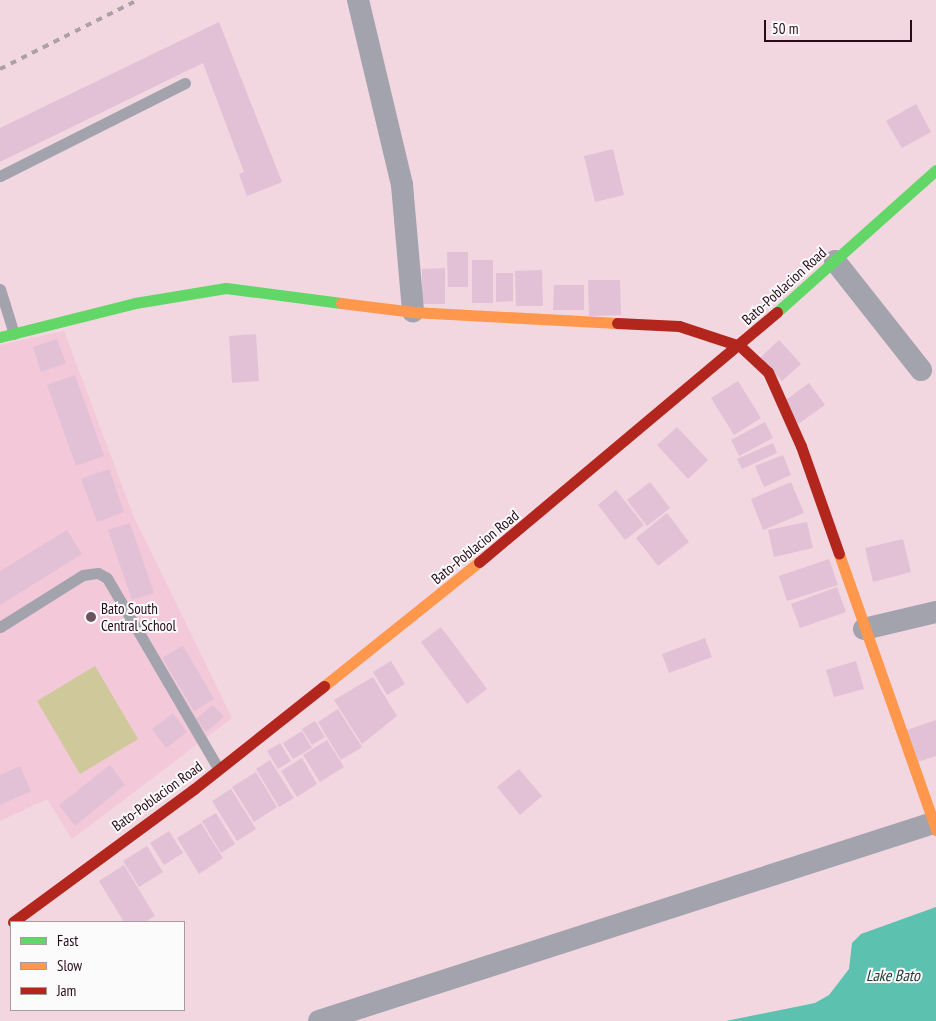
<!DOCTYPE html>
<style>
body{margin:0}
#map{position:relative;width:936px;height:1021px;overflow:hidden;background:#f2d6e0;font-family:"PT Sans Narrow",sans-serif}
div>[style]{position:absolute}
.built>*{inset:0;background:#f3c8d8}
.green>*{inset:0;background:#cec89b}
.water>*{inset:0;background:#5cc1af}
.building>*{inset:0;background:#e2c1d6}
.lane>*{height:11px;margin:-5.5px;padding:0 5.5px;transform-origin:5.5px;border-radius:5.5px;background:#a2a3ad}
.street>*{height:22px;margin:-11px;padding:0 11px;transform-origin:11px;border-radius:11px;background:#a2a3ad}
.fast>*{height:11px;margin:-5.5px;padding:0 5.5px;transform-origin:5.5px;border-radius:5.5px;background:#63d668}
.slow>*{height:11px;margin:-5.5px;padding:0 5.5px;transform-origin:5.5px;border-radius:5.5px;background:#ff974d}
.jam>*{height:11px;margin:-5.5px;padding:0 5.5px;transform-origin:5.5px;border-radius:5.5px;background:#b3261e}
.rail>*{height:4px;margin-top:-2px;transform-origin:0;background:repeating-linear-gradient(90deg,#aba0aa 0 6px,transparent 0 12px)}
.dots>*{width:14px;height:14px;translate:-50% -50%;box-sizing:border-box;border:2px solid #fbfbfb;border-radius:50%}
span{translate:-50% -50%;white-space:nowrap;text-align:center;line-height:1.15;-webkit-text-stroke:4px #fbfbfb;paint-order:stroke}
.street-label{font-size:15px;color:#290b19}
.poi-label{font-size:15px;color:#290b19}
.left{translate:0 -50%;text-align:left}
.water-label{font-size:16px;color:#213e36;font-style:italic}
.legend{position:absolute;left:10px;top:921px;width:175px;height:90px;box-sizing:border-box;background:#fbfbfb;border:1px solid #a79ba1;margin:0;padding:6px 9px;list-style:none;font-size:15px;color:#290b19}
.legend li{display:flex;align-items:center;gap:10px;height:25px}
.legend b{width:25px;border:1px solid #a79ba1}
.scale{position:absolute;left:764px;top:20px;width:148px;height:22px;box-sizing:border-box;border:2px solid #290b19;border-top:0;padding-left:6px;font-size:15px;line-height:18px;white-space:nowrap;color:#290b19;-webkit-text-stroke:4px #fbfbfb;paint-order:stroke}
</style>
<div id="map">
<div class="built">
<div style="clip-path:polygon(64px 331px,133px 515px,232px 718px,72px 839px,47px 799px,0 821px,0 345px)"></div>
</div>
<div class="green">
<div style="clip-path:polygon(95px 666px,138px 739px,80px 774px,37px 701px)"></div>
</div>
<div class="water">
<div style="clip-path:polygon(936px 907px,936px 1021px,726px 1021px,815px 1003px,829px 995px,849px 969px,852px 943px,861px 934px)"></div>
</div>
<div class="building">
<div style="clip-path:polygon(219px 22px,282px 182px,247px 196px,239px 174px,244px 172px,203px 63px,0 162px,0 128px)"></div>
<div style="clip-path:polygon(916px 104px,931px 132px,902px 148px,886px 121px)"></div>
<div style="clip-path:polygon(613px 149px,624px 195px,595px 202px,584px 156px)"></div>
<div style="clip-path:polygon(447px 252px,468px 252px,468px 287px,448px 287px)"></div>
<div style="clip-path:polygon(472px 260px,493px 260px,493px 303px,472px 303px)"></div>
<div style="clip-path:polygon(445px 268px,445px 304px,422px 304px,422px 269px)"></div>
<div style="clip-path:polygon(542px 270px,543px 306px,516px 306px,515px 271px)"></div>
<div style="clip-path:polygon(496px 273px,513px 273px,513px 301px,496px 302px)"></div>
<div style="clip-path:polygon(588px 280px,620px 280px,621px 315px,589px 316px)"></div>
<div style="clip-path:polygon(554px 285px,584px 285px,584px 310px,553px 310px)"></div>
<div style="clip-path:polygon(256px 334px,259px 381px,232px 383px,229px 336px)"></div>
<div style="clip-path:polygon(57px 339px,66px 363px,41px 372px,33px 347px)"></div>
<div style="clip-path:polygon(779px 340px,801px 364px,782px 381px,760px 358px)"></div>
<div style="clip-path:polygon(75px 375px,104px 456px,76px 466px,47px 385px)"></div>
<div style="clip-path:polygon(738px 381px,761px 418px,734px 435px,711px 398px)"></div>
<div style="clip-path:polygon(809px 383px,825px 405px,798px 424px,783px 402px)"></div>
<div style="clip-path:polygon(765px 422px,773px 438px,739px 456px,731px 440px)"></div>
<div style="clip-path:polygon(677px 427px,708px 460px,688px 479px,657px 445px)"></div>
<div style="clip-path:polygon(773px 443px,777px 453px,742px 469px,737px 459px)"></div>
<div style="clip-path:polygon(783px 455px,791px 475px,764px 487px,755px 466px)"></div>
<div style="clip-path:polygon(109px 469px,124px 512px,97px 522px,81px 479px)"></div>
<div style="clip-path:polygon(650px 482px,670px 508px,647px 526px,627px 500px)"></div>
<div style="clip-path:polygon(791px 482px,804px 513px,763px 530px,751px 499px)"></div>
<div style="clip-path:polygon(616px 490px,644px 525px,625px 540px,598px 505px)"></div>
<div style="clip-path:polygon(667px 513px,689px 542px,658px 566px,636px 538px)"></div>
<div style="clip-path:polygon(807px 522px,813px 548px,774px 557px,768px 530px)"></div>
<div style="clip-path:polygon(130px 523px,154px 593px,132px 600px,108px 530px)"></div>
<div style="clip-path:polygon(67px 530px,82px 554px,0 605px,0 571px)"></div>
<div style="clip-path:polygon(903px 539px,911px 572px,873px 582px,865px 548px)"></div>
<div style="clip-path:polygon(829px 559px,838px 585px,787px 601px,779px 576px)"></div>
<div style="clip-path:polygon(837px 587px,846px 612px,800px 628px,791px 604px)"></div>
<div style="clip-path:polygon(441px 627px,487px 689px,467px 704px,421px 642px)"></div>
<div style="clip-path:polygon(705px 638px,712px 657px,669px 673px,662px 654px)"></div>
<div style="clip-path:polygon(183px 646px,214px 699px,194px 711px,162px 658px)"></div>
<div style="clip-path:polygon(391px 661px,405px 684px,387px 695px,373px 672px)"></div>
<div style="clip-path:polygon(856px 661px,864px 689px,834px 697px,826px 670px)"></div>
<div style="clip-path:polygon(373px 677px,397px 716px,362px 744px,334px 700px)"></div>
<div style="clip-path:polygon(213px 705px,224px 717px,206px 732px,196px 719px)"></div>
<div style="clip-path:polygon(338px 709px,362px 747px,341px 760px,318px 722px)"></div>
<div style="clip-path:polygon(173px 713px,187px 732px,166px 748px,152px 729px)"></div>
<div style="clip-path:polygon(936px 720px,936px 756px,914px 763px,904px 731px)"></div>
<div style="clip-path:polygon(315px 721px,325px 737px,312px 745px,302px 729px)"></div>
<div style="clip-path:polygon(302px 731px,312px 748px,293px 759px,283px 743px)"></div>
<div style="clip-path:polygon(327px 740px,344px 767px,320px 782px,303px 755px)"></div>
<div style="clip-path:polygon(280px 743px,291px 761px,278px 769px,267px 751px)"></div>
<div style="clip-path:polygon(302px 758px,317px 784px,297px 797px,281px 771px)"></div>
<div style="clip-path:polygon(270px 760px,294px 798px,279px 807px,256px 769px)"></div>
<div style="clip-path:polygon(110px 765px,125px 785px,75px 826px,59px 805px)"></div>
<div style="clip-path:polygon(20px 766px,31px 791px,0 805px,0 775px)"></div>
<div style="clip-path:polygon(519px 769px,542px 796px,520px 815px,497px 787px)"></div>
<div style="clip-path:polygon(256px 772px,277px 807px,254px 822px,232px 787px)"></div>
<div style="clip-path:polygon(231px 789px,256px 829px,237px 841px,212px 801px)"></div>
<div style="clip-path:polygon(216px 813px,235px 844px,221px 853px,202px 821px)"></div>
<div style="clip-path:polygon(201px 823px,223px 858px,199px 874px,177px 838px)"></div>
<div style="clip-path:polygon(169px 831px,183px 853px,164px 865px,150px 843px)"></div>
<div style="clip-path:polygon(147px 846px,163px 872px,139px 887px,123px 861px)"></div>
<div style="clip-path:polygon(124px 865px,155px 916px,145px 922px,124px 922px,99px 881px)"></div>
</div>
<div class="lane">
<div style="left:0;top:176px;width:207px;rotate:-26.7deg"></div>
<div style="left:0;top:289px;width:47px;rotate:72.7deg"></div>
<div style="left:0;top:627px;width:98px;rotate:-32.1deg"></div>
<div style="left:83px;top:575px;width:15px;rotate:-8deg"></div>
<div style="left:98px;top:573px;width:10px;rotate:29deg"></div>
<div style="left:107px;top:578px;width:220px;rotate:59.7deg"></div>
</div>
<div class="street">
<div style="left:358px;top:0;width:190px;rotate:76.6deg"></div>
<div style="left:402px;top:185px;width:127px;rotate:85deg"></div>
<div style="left:835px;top:261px;width:139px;rotate:51.7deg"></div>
<div style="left:864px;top:629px;width:74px;rotate:-13.3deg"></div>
<div style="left:319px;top:1021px;width:645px;rotate:-17.87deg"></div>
</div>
<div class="fast">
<div style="left:777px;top:312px;width:213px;rotate:-41.8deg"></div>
<div style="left:0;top:337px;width:139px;rotate:-14.1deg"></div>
<div style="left:135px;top:303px;width:92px;rotate:-9.4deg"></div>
<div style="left:226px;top:288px;width:116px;rotate:7.4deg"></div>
</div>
<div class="slow">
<div style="left:341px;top:303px;width:73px;rotate:7.1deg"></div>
<div style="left:413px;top:312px;width:204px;rotate:3.1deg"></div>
<div style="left:839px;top:554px;width:293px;rotate:70.6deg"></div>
<div style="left:324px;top:686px;width:198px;rotate:-38.7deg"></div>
</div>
<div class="jam">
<div style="left:617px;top:323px;width:62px;rotate:2.8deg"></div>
<div style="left:679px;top:326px;width:64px;rotate:18.2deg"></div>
<div style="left:740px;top:346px;width:38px;rotate:43deg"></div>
<div style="left:768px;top:372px;width:81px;rotate:66deg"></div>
<div style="left:801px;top:446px;width:114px;rotate:70.6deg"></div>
<div style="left:479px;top:562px;width:389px;rotate:-40deg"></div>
<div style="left:13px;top:922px;width:225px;rotate:-36.3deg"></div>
<div style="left:194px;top:789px;width:166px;rotate:-38.4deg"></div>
</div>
<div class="rail">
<div style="left:0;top:69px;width:154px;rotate:-26.6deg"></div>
</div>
<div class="dots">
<div style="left:91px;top:617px;background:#6f525f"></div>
</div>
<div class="street-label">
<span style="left:784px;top:286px;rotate:-42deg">Bato-Poblacion Road</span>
<span style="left:475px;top:547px;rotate:-39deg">Bato-Poblacion Road</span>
<span style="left:157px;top:796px;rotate:-36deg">Bato-Poblacion Road</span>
</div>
<div class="poi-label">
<span class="left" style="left:101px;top:617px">Bato South<br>Central School</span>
</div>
<div class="water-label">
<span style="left:893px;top:975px">Lake Bato</span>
</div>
<ul class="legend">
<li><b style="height:6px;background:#63d668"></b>Fast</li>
<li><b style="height:6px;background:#ff974d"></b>Slow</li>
<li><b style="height:6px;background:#b3261e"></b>Jam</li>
</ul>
<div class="scale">50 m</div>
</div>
